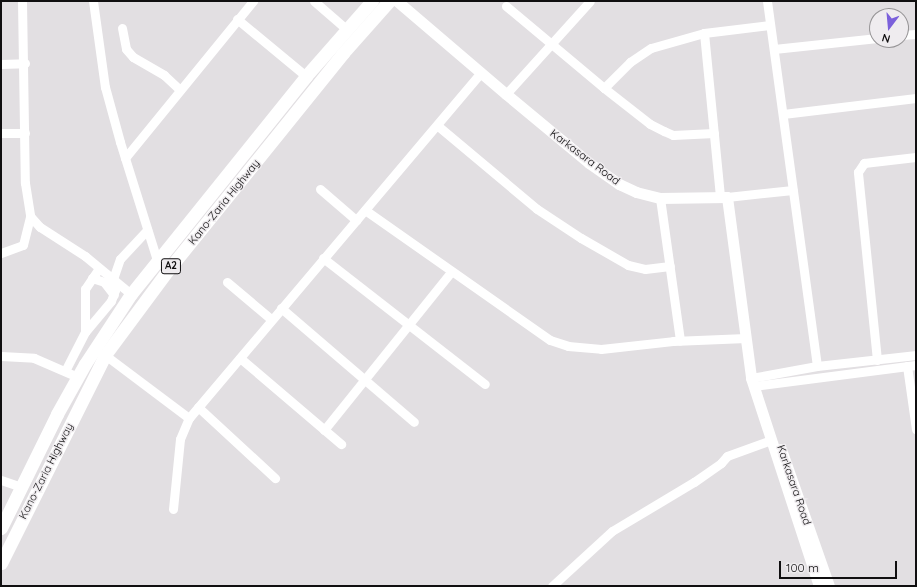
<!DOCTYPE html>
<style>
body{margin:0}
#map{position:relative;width:917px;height:587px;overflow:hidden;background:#e2dfe2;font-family:Quicksand,sans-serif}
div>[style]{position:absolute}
.minor>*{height:9px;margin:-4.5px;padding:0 4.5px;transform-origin:4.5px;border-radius:4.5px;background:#fff}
.major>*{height:11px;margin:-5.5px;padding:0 5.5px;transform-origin:5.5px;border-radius:5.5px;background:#fff}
.highway>*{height:13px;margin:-6.5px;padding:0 6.5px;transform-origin:6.5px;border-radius:6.5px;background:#fff}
span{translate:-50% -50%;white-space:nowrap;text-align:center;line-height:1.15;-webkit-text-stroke:3px #efecef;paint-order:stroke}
.shield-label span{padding:1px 3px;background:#efecef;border:1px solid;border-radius:3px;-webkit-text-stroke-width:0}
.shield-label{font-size:10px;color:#100f10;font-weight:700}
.street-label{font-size:11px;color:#100f10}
.frame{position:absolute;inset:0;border:2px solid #100f10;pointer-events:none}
.north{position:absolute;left:869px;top:8px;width:40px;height:40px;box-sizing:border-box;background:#efecef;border:1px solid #969496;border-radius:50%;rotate:196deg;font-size:11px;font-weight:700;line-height:16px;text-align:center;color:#100f10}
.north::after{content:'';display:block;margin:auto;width:14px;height:18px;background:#7b60db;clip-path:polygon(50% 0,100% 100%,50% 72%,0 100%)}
.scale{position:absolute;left:779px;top:561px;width:118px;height:18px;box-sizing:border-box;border:2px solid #100f10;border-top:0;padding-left:5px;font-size:12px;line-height:14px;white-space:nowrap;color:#100f10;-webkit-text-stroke:3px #efecef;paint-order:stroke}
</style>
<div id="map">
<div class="minor">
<div style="left:22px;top:1px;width:182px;rotate:89.1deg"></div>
<div style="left:25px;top:183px;width:33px;rotate:81deg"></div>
<div style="left:30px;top:216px;width:15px;rotate:48deg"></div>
<div style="left:40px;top:227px;width:54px;rotate:32.8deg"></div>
<div style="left:85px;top:256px;width:60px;rotate:39.6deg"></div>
<div style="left:93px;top:1px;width:87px;rotate:82.1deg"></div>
<div style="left:105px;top:87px;width:57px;rotate:74.7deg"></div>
<div style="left:120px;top:142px;width:124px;rotate:72.6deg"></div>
<div style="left:157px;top:260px;width:15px;rotate:42deg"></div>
<div style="left:314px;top:1px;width:41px;rotate:41.1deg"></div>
<div style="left:767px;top:1px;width:368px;rotate:82.2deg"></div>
<div style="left:506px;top:6px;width:128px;rotate:39.9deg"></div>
<div style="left:604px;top:88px;width:37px;rotate:-45deg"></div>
<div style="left:630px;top:62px;width:25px;rotate:-34deg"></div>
<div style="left:651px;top:48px;width:55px;rotate:-15.8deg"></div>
<div style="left:704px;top:33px;width:66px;rotate:-6.9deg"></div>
<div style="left:237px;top:19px;width:89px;rotate:39.6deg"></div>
<div style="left:122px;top:28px;width:21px;rotate:79deg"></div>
<div style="left:126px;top:49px;width:11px;rotate:49deg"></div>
<div style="left:133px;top:57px;width:36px;rotate:30deg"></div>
<div style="left:164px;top:75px;width:22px;rotate:43deg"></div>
<div style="left:704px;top:33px;width:165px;rotate:84.4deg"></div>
<div style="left:901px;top:35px;width:15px;rotate:-4deg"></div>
<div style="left:774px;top:49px;width:104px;rotate:-6.1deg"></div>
<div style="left:1px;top:64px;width:24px;rotate:-2deg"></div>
<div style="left:604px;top:88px;width:58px;rotate:38deg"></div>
<div style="left:650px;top:124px;width:16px;rotate:27deg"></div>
<div style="left:664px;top:131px;width:10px;rotate:24deg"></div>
<div style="left:673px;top:135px;width:41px;rotate:-2.8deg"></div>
<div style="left:506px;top:94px;width:125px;rotate:-47.9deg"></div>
<div style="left:783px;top:114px;width:134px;rotate:-6.9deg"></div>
<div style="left:438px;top:126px;width:129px;rotate:40deg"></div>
<div style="left:537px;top:209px;width:53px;rotate:33.4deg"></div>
<div style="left:581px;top:238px;width:54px;rotate:29.9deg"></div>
<div style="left:628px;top:265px;width:17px;rotate:13deg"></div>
<div style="left:645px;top:269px;width:25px;rotate:-7deg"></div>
<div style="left:1px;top:133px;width:24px"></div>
<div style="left:125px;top:158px;width:203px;rotate:-50.8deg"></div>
<div style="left:320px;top:189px;width:48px;rotate:40.7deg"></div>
<div style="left:727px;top:197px;width:66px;rotate:-6.1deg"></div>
<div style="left:660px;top:198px;width:144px;rotate:82deg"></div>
<div style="left:365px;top:210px;width:226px;rotate:35.1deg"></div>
<div style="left:550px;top:340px;width:19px;rotate:18deg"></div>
<div style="left:568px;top:346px;width:33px;rotate:5deg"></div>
<div style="left:601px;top:349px;width:72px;rotate:-6.3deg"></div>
<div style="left:673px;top:341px;width:73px;rotate:-2.4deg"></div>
<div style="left:1px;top:253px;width:23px;rotate:-20deg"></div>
<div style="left:23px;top:245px;width:30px;rotate:-76deg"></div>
<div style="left:323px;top:258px;width:205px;rotate:37.9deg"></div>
<div style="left:92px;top:278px;width:13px;rotate:18deg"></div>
<div style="left:104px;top:282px;width:16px;rotate:52deg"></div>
<div style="left:227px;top:282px;width:57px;rotate:40.1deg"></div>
<div style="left:281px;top:308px;width:175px;rotate:40.6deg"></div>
<div style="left:85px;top:332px;width:43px;rotate:-90deg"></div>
<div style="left:85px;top:289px;width:25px;rotate:-56deg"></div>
<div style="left:105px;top:355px;width:105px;rotate:36.9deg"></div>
<div style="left:1px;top:356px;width:33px;rotate:3deg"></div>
<div style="left:34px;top:358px;width:48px;rotate:23.4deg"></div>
<div style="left:240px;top:358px;width:133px;rotate:40.4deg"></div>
<div style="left:877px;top:360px;width:189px;rotate:-95.8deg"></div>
<div style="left:858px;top:172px;width:11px;rotate:-56deg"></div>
<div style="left:864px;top:163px;width:52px;rotate:-6.6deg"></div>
<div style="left:907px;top:366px;width:64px;rotate:81.9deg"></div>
<div style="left:65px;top:371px;width:44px;rotate:-62.9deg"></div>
<div style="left:85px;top:332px;width:40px;rotate:-50deg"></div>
<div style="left:111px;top:301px;width:12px;rotate:-70deg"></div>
<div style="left:115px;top:290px;width:11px;rotate:-100deg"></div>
<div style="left:113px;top:279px;width:21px;rotate:-71deg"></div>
<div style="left:120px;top:259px;width:40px;rotate:-47deg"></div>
<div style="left:751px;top:378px;width:67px;rotate:-10.3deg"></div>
<div style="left:817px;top:366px;width:100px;rotate:-6.3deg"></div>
<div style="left:754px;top:386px;width:163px;rotate:-7.4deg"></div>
<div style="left:198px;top:407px;width:105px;rotate:42.7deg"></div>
<div style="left:324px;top:430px;width:203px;rotate:-51.2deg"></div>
<div style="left:1px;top:480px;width:21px;rotate:19deg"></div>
<div style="left:173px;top:509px;width:70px;rotate:-84.3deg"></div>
<div style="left:180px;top:439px;width:23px;rotate:-67deg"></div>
<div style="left:189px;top:418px;width:452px;rotate:-49.8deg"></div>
<div style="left:552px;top:586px;width:81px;rotate:-42.5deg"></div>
<div style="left:612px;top:531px;width:96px;rotate:-30.9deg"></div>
<div style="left:694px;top:482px;width:33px;rotate:-35deg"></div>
<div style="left:721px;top:463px;width:9px;rotate:-49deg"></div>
<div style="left:727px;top:456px;width:47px;rotate:-20deg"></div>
</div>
<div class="major">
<div style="left:397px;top:1px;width:143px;rotate:40.5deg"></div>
<div style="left:506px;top:94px;width:108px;rotate:39.7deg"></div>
<div style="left:589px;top:163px;width:37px;rotate:35deg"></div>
<div style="left:619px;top:184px;width:19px;rotate:25deg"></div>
<div style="left:636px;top:192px;width:25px;rotate:14deg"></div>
<div style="left:660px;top:198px;width:67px;rotate:-0.9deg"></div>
<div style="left:727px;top:197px;width:183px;rotate:82.4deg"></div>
<div style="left:751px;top:378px;width:219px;rotate:71.9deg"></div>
<div style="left:781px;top:449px;width:145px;rotate:70.7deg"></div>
</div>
<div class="highway">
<div style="left:1px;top:528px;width:127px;rotate:-63.8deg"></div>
<div style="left:57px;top:414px;width:57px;rotate:-60.8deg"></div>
<div style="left:85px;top:364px;width:84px;rotate:-56.7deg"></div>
<div style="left:131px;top:294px;width:280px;rotate:-51.2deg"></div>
<div style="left:306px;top:76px;width:100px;rotate:-48.7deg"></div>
<div style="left:1px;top:563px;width:233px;rotate:-63.4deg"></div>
<div style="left:105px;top:355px;width:106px;rotate:-53.5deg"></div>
<div style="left:168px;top:270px;width:279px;rotate:-51.1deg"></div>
<div style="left:343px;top:53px;width:69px;rotate:-48.5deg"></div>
</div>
<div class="shield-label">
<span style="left:171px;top:266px">A2</span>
</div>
<div class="street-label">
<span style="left:585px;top:157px;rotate:37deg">Karkasara Road</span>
<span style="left:224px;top:202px;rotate:-51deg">Kano-Zaria Highway</span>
<span style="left:46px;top:471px;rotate:-63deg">Kano-Zaria Highway</span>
<span style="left:794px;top:485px;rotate:71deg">Karkasara Road</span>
</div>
<div class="frame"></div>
<div class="north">N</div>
<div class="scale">100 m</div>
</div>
